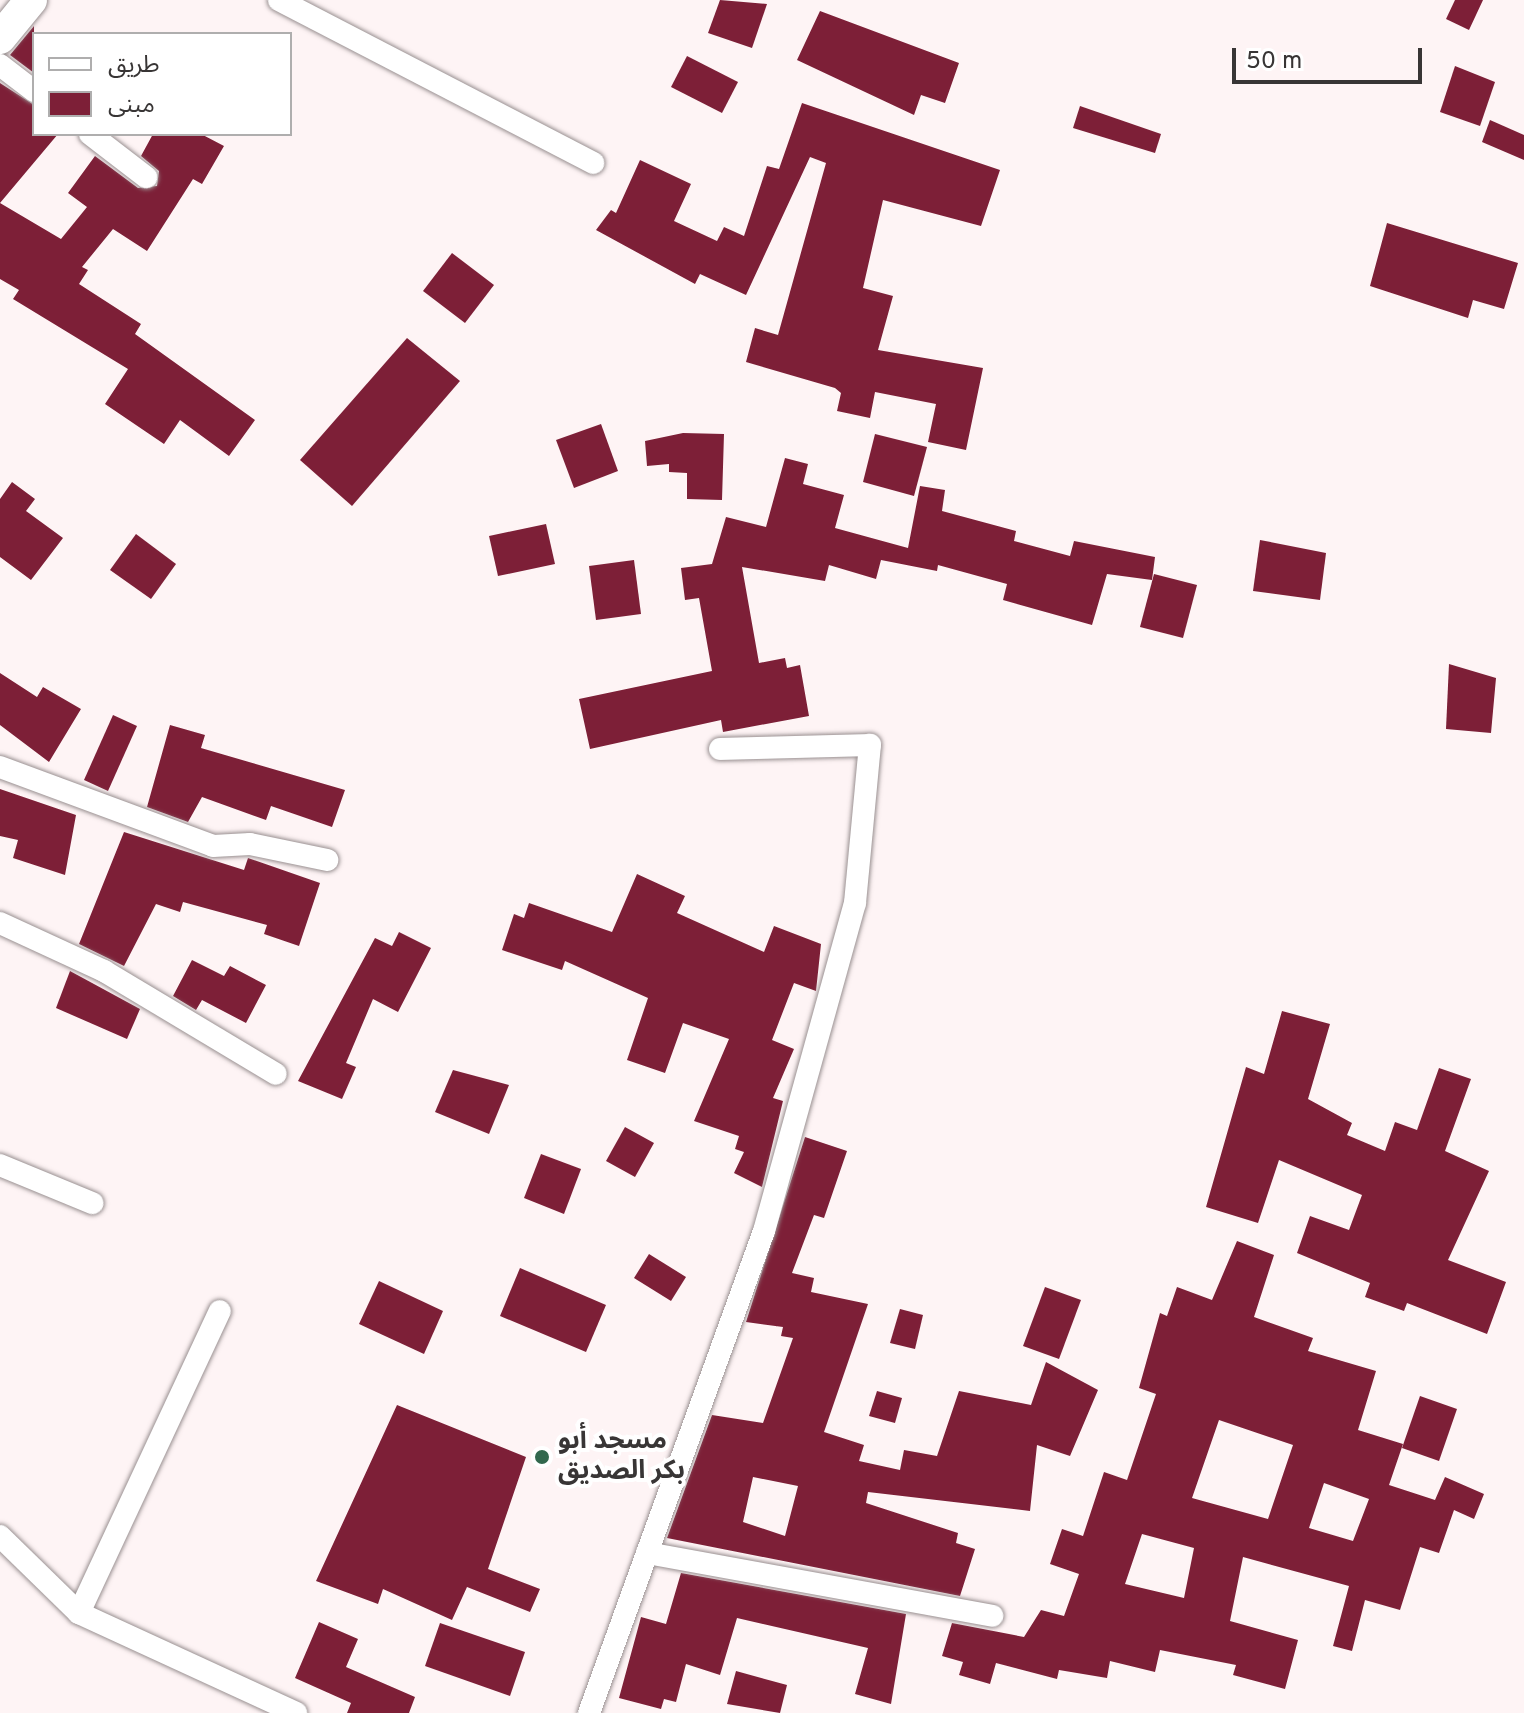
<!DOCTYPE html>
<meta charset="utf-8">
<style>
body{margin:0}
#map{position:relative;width:1524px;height:1713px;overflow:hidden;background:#fef4f5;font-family:Overpass,"Noto Sans Arabic",sans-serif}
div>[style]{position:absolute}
.building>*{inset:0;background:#7d1f37}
.roads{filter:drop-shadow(0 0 2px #999091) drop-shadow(0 0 2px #999091)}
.minor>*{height:22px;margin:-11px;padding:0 11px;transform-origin:11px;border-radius:11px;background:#fff}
.secondary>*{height:32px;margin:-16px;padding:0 16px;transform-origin:16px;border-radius:16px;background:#fff}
.dots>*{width:22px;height:22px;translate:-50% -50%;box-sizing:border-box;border:4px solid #fff;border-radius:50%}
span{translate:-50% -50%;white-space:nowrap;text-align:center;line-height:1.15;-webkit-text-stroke:8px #fff;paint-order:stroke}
.poi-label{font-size:26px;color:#383535;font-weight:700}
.left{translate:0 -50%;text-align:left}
.legend{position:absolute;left:32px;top:32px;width:260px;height:104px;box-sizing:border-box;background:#fff;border:2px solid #afaeae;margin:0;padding:10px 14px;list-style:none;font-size:24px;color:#383535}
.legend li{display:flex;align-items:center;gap:16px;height:40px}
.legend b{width:40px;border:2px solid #afaeae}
.scale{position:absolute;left:1232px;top:48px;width:190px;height:36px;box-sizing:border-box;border:4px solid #383535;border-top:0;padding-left:10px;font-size:24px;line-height:28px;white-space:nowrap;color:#383535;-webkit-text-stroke:6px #fff;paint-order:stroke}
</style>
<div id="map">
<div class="building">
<div style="clip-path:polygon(720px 0,767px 4px,752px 48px,708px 33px)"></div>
<div style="clip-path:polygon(1455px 0,1483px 0,1469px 30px,1446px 19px)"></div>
<div style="clip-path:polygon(820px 11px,959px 63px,945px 103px,921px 95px,914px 115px,797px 60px)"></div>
<div style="clip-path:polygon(34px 26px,34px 73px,10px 55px)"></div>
<div style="clip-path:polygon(687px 56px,738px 82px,722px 113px,671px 87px)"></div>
<div style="clip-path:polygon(1455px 66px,1495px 82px,1480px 126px,1440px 112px)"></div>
<div style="clip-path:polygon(0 83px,34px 105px,34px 134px,58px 134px,0 203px)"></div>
<div style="clip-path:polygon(802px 103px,1000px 170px,981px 226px,883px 200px,863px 288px,893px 296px,878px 350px,983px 368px,966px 450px,928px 442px,936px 404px,875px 392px,870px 418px,837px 411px,841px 393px,835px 388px,746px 362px,755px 328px,778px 335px,826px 163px,810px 157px,746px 295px,700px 274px,695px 284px,596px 230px,611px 210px,616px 213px,640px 160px,691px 184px,674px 221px,717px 241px,724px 227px,744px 236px,767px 166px,779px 169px)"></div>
<div style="clip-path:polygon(1080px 106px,1161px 134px,1155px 153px,1073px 128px)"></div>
<div style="clip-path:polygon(1490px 120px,1524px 135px,1524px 160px,1482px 142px)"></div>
<div style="clip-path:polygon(153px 134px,201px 134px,224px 146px,202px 184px,193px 179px,147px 251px,113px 229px,82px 267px,88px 270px,79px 284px,141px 324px,135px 334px,255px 420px,229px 456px,180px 420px,164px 444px,105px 404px,128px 369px,13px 299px,19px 290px,0 279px,0 203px,61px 239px,87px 207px,68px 193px,95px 156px,138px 188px,157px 186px,159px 171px,141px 156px)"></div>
<div style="clip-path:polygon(1387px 223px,1518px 263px,1504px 309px,1473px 300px,1468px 318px,1370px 286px)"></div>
<div style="clip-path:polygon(452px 253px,494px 285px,465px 323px,423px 291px)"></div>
<div style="clip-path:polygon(407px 338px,460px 381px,352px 506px,300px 460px)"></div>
<div style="clip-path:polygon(601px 424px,618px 471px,574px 488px,556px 440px)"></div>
<div style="clip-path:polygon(683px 433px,724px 434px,722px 500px,687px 499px,687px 473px,669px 472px,669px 464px,647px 466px,645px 441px)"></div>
<div style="clip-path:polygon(875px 434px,927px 447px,914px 496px,863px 482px)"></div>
<div style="clip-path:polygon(785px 458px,808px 464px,803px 484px,844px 495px,835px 528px,908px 548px,920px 486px,945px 490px,942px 511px,1016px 531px,1014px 541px,1070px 556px,1074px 541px,1155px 557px,1152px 580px,1107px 574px,1092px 625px,1003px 600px,1007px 584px,938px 565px,937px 571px,881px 560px,876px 579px,829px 565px,825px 581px,742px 567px,759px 663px,785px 658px,787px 668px,800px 665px,809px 716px,723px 732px,721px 720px,590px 749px,579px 699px,712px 671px,699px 598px,685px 600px,681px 568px,712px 564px,726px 517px,766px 527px)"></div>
<div style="clip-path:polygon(12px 482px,35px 499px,26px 511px,63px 538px,31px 580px,0 557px,0 499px)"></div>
<div style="clip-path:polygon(546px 524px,555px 564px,498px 576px,489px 536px)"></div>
<div style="clip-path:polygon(136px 534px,176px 564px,151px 599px,110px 570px)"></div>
<div style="clip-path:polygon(1260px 540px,1326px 553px,1320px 600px,1253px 591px)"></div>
<div style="clip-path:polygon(634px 560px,641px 614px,596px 620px,589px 566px)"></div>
<div style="clip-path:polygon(1154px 574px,1197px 585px,1183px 638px,1140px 627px)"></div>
<div style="clip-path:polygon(1449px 664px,1496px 678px,1491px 733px,1446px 729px)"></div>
<div style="clip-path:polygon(0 673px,37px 697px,43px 687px,81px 709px,49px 762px,0 725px)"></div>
<div style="clip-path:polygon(113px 715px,137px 726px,108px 791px,84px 780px)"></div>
<div style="clip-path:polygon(170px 725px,205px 735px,201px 748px,345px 790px,332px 827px,271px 806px,266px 820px,202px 797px,188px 822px,147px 807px)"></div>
<div style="clip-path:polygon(0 789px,76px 815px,65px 875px,13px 858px,18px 840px,0 836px)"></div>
<div style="clip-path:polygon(124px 832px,244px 870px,248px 858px,320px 883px,299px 946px,264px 934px,267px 925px,183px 902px,180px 912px,156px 904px,124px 966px,79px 944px)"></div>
<div style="clip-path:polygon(637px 874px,685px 896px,677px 913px,764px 952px,774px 926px,821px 944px,816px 991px,794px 983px,772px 1040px,794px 1049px,773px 1098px,783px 1101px,762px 1187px,734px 1173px,744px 1152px,735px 1149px,739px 1136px,694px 1121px,729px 1039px,683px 1023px,665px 1073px,627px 1060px,648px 998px,565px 961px,562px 970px,502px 950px,514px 914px,524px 918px,529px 903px,612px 932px)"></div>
<div style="clip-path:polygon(399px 932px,431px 948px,398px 1012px,373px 999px,346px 1063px,356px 1067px,342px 1099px,298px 1081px,375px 938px,392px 946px)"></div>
<div style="clip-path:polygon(192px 960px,224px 976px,230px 966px,266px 985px,246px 1023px,202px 1000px,196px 1010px,173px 996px)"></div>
<div style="clip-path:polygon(70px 971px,140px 1009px,127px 1039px,56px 1008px)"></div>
<div style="clip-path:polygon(1282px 1011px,1330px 1024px,1308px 1099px,1352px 1123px,1347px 1135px,1385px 1151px,1395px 1122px,1417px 1130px,1439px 1068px,1471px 1079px,1445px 1151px,1489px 1171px,1448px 1260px,1506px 1282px,1487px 1334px,1407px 1303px,1404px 1311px,1365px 1297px,1370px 1283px,1297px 1253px,1310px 1216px,1349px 1230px,1362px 1195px,1279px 1160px,1258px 1223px,1206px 1207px,1246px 1067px,1264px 1074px)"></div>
<div style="clip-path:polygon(453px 1070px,509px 1085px,489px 1134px,435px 1112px)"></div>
<div style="clip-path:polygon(625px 1127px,654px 1143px,635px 1177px,606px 1161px)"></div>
<div style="clip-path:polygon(evenodd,805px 1137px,847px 1151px,824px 1218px,814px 1215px,792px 1273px,814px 1278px,811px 1292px,868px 1304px,824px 1432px,864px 1445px,859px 1461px,900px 1470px,904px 1450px,937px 1456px,959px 1391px,1031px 1405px,1046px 1362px,1098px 1390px,1070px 1456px,1037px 1445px,1030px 1511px,868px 1492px,866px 1503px,958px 1533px,956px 1543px,975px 1549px,960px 1596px,667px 1538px,712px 1415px,763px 1423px,793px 1338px,781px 1336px,783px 1327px,746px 1322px,805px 1137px,753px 1477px,798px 1486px,785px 1536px,743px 1522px,753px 1477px)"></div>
<div style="clip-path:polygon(541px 1154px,581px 1169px,564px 1214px,524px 1198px)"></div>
<div style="clip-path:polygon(evenodd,1237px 1241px,1274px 1255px,1254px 1317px,1313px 1338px,1308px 1351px,1376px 1371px,1358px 1430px,1403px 1444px,1389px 1485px,1435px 1500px,1445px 1477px,1484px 1494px,1474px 1519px,1454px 1510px,1439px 1553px,1420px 1547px,1400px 1610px,1365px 1600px,1352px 1651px,1333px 1646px,1349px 1586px,1243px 1557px,1230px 1621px,1298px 1640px,1285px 1689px,1233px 1675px,1236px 1665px,1160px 1650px,1155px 1672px,1110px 1661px,1107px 1678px,1059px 1670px,1057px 1679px,996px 1663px,990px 1684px,959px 1675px,963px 1662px,942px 1656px,952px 1623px,1024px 1637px,1041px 1610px,1064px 1616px,1079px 1574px,1050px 1564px,1062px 1529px,1083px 1536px,1104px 1472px,1127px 1480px,1156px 1394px,1139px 1388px,1160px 1313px,1167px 1316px,1177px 1287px,1212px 1300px,1237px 1241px,1219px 1420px,1293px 1445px,1268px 1519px,1192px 1498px,1219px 1420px,1237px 1241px,1324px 1483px,1369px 1499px,1353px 1541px,1309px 1528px,1324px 1483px,1237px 1241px,1142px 1534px,1194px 1548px,1184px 1598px,1125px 1584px,1142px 1534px)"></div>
<div style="clip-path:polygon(649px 1254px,686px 1277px,671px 1301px,634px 1278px)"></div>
<div style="clip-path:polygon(520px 1268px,606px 1305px,586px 1352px,500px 1316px)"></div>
<div style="clip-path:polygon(379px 1281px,443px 1311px,424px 1354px,359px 1324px)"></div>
<div style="clip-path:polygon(1045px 1287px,1081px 1300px,1059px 1359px,1023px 1346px)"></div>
<div style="clip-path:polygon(900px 1309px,923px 1315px,915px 1349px,890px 1343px)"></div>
<div style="clip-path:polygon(877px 1391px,902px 1398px,895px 1423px,869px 1416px)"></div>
<div style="clip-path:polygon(1420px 1396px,1457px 1409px,1439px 1461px,1402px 1448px)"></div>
<div style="clip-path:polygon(397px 1405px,526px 1457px,488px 1569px,540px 1589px,530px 1612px,467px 1587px,452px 1620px,383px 1589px,378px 1604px,316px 1581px)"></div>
<div style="clip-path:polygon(681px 1573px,906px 1614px,891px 1704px,855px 1694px,868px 1648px,737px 1618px,720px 1675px,686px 1664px,676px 1702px,664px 1699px,661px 1709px,619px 1698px,641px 1617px,666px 1624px)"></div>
<div style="clip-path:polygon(319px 1622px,358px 1639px,346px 1667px,415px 1697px,409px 1713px,347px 1713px,351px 1703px,295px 1678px)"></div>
<div style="clip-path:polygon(440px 1623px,525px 1652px,510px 1696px,425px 1666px)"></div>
<div style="clip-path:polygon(736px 1671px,787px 1685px,780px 1713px,727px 1704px)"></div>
</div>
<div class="roads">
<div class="minor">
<div style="left:279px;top:0;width:354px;rotate:27.4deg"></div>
<div style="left:0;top:65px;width:43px;rotate:37.4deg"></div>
<div style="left:90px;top:134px;width:71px;rotate:37.5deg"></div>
<div style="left:0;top:767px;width:227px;rotate:20.3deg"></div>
<div style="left:213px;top:846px;width:37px;rotate:-3deg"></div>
<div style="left:250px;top:844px;width:79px;rotate:11.7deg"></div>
<div style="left:0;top:923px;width:115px;rotate:24.8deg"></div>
<div style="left:104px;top:971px;width:200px;rotate:30.9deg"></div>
<div style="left:0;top:1165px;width:100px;rotate:22.4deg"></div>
<div style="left:0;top:1536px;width:110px;rotate:44.3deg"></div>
<div style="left:79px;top:1613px;width:239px;rotate:24.7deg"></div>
<div style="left:647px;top:1553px;width:351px;rotate:10.3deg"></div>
<div style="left:79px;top:1613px;width:333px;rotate:-65deg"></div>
<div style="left:589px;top:1713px;width:513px;rotate:-70.05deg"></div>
<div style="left:764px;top:1231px;width:340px;rotate:-74.5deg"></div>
<div style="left:855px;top:903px;width:159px;rotate:-84.6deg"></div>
<div style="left:870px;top:745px;width:150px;rotate:178.5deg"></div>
</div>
<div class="secondary">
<div style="left:0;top:38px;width:49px;rotate:-50.8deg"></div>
</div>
</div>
<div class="dots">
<div style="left:542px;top:1457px;background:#32674d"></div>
</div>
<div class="poi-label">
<span class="left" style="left:558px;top:1457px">مسجد أبو<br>بكر الصديق</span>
</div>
<ul class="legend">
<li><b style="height:10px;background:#fff"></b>طريق</li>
<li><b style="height:22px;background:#7d1f37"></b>مبنى</li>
</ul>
<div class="scale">50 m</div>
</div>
